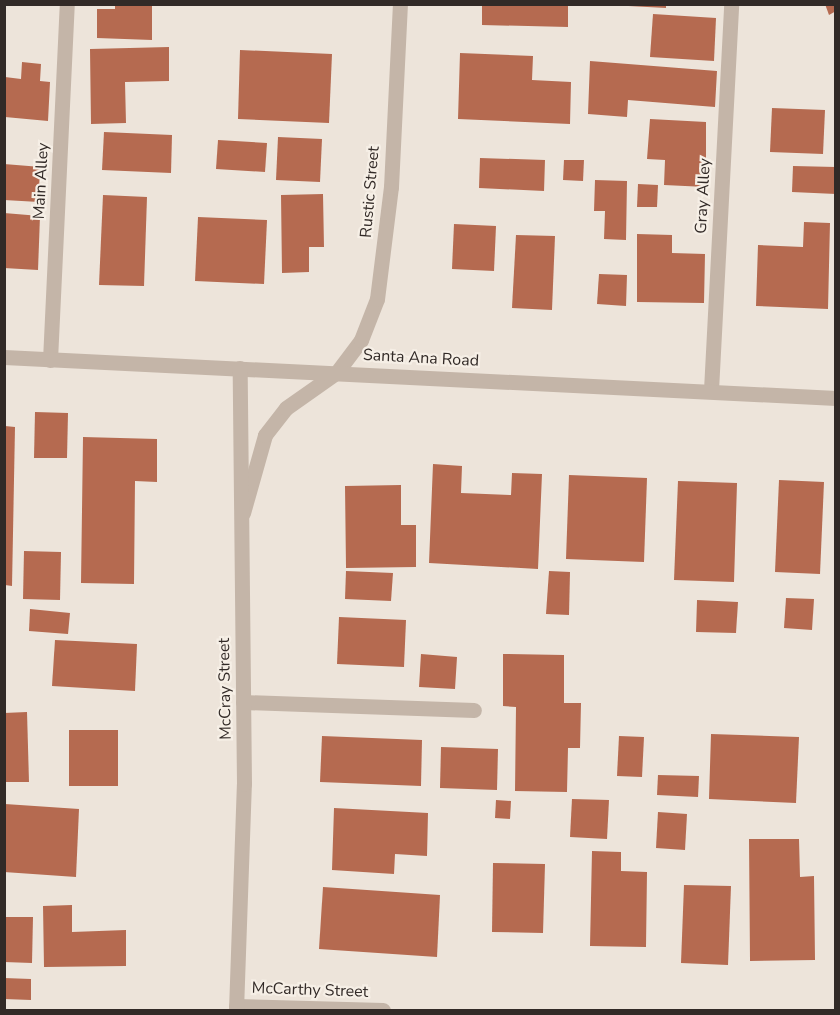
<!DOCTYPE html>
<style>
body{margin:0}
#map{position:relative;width:840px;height:1015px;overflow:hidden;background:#ede4da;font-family:"Nunito Sans",sans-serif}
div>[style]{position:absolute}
.building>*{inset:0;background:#b56a50}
.service>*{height:15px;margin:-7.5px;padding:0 7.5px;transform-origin:7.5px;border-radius:7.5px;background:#c4b5a8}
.minor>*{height:15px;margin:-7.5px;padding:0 7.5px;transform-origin:7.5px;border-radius:7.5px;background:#c4b5a8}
.tertiary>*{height:15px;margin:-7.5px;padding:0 7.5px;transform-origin:7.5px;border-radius:7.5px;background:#c4b5a8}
span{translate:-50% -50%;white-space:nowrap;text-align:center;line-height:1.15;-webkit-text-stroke:4.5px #f6efe6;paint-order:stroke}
.street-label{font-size:16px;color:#322a27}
.frame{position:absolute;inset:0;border:6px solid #322a27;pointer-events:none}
</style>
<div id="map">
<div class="building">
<div style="clip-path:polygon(115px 4px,152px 4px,152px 40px,97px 38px,97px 9px,115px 9px)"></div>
<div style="clip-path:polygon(482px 4px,568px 4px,568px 27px,482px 25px)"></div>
<div style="clip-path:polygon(591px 4px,666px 4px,666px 8px)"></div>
<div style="clip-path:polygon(825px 4px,836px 4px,836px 11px,829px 15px)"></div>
<div style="clip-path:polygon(653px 14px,716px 18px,714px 61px,650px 57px)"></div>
<div style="clip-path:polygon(169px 47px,169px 81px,125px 82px,126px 123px,91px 124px,90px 49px)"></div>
<div style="clip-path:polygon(240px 50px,332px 54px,329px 123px,238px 119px)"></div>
<div style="clip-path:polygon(460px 53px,533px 56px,532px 80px,571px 82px,570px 124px,458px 119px)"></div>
<div style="clip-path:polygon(590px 61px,717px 71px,715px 107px,628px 100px,627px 117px,588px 114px)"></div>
<div style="clip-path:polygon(22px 62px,41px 64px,40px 81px,50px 82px,48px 121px,5px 117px,5px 77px,21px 79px)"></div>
<div style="clip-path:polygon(772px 108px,825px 110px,823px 154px,770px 152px)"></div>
<div style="clip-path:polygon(650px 119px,706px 122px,706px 187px,664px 185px,665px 160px,647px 159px)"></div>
<div style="clip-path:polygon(104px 132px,172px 135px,171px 173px,102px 170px)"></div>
<div style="clip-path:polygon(278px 137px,322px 139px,320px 182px,276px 180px)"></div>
<div style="clip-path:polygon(218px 140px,267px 143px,265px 172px,216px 169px)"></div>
<div style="clip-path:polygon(480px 158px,545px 160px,544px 191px,479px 188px)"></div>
<div style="clip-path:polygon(564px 160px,584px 160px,583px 181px,563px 180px)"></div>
<div style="clip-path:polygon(4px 164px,41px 167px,39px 202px,4px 200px)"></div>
<div style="clip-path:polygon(793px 166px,836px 167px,836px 194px,792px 192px)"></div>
<div style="clip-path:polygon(595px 180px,627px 181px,626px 240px,604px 239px,605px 211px,594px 211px)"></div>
<div style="clip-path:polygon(638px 184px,658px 185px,657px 207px,637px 207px)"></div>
<div style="clip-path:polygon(323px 194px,324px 247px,309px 247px,309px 272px,282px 273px,281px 195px)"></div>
<div style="clip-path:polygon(103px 195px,147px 197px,144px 286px,99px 285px)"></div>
<div style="clip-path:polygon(4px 213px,40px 216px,38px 270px,4px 268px)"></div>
<div style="clip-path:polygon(198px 217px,267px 220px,264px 284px,195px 281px)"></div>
<div style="clip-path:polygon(804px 222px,830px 223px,828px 309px,756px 306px,758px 245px,803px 247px)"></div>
<div style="clip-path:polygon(454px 224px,496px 226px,494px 271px,452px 269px)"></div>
<div style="clip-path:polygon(637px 234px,672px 235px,672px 253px,705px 254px,704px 303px,637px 302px)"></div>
<div style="clip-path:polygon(516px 235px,555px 236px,552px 310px,512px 308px)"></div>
<div style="clip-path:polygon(599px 274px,627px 275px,626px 306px,597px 304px)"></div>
<div style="clip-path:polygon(35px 412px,68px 413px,67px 458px,34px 458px)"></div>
<div style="clip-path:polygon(5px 426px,15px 427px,12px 586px,5px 585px)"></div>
<div style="clip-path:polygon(83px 437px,157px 439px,157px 482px,135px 481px,134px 584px,81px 583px)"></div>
<div style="clip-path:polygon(433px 464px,462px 466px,461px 493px,511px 495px,512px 473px,542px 474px,538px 569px,429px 563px)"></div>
<div style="clip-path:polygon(569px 475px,647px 478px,644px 562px,566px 559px)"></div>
<div style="clip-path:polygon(779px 480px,824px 482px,820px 574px,775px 572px)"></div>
<div style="clip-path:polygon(678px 481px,737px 483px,734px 582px,674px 580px)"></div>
<div style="clip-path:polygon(401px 485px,401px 525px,416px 525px,416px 567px,346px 568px,345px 486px)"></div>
<div style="clip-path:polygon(24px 551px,61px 552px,60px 600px,23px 599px)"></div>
<div style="clip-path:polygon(346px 571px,393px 573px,391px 601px,345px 599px)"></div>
<div style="clip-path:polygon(549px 571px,570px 572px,569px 615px,546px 614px)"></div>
<div style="clip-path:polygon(786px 598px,814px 599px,812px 630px,784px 628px)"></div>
<div style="clip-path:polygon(697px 600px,738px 602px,736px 633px,696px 632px)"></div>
<div style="clip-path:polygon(30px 609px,70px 613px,68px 634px,29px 631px)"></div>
<div style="clip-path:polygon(339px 617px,406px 620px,404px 667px,337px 664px)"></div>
<div style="clip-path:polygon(55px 640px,137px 644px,135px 691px,52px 686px)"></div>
<div style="clip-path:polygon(421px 654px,457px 657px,455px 689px,419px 687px)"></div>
<div style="clip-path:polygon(503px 654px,564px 655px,564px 703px,581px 703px,580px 748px,568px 748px,567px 792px,515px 791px,516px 707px,503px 706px)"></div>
<div style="clip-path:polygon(27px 712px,29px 782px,4px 782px,4px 713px)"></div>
<div style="clip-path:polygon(69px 730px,118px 730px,118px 786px,69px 786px)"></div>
<div style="clip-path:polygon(711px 734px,799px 737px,796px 803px,709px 799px)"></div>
<div style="clip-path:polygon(322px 736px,422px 740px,421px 786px,320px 782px)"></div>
<div style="clip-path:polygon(619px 736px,644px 737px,642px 777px,617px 776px)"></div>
<div style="clip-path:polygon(441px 747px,498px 749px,497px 790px,440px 788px)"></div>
<div style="clip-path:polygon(658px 775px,699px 776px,698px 797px,657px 795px)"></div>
<div style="clip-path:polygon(572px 799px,609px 800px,607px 839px,570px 837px)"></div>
<div style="clip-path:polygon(496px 800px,511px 801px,510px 819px,495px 818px)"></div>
<div style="clip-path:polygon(5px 804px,79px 809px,76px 877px,4px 872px)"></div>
<div style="clip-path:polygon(334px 808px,428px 813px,427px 856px,395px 854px,394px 874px,332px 870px)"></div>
<div style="clip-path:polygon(658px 812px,687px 814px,685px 850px,656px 848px)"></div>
<div style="clip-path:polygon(749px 839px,799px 839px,800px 877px,814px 876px,815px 960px,750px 961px)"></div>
<div style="clip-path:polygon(592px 851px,621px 852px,621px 871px,647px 872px,646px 947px,590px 946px)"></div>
<div style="clip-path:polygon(493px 863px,545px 864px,543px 933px,492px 932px)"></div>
<div style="clip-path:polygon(684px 885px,731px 886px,728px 965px,681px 963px)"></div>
<div style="clip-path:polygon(323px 887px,440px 895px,437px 957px,319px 949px)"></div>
<div style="clip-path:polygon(72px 905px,72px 932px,126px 930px,126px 966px,44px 967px,43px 906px)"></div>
<div style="clip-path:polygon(4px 917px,33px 917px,32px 963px,4px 962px)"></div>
<div style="clip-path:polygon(4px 978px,31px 979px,31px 1000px,4px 999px)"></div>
</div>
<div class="service">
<div style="left:243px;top:702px;width:231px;rotate:2deg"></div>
</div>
<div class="minor">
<div style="left:50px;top:360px;width:356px;rotate:-87.3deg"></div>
<div style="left:711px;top:390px;width:387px;rotate:-87deg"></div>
<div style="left:243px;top:513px;width:81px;rotate:-74.2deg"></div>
<div style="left:265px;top:435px;width:34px;rotate:-52deg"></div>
<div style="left:286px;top:408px;width:62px;rotate:-35.2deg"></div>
<div style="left:337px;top:372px;width:40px;rotate:-53deg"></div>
<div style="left:361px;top:340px;width:44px;rotate:-68.7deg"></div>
<div style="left:377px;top:299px;width:113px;rotate:-82.9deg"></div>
<div style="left:391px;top:187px;width:183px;rotate:-87.2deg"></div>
<div style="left:236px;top:1006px;width:147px;rotate:1.6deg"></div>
</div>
<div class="tertiary">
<div style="left:4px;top:357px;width:833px;rotate:2.82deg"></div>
<div style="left:236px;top:1010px;width:226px;rotate:-88deg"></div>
<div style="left:244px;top:784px;width:416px;rotate:-90.6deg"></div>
</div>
<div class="street-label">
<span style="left:41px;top:181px;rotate:-87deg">Main Alley</span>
<span style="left:370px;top:192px;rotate:-85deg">Rustic Street</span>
<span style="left:703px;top:196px;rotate:-87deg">Gray Alley</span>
<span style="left:421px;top:358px;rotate:3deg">Santa Ana Road</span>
<span style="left:225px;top:689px;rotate:-91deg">McCray Street</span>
<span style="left:310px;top:990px;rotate:2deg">McCarthy Street</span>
</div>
<div class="frame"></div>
</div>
